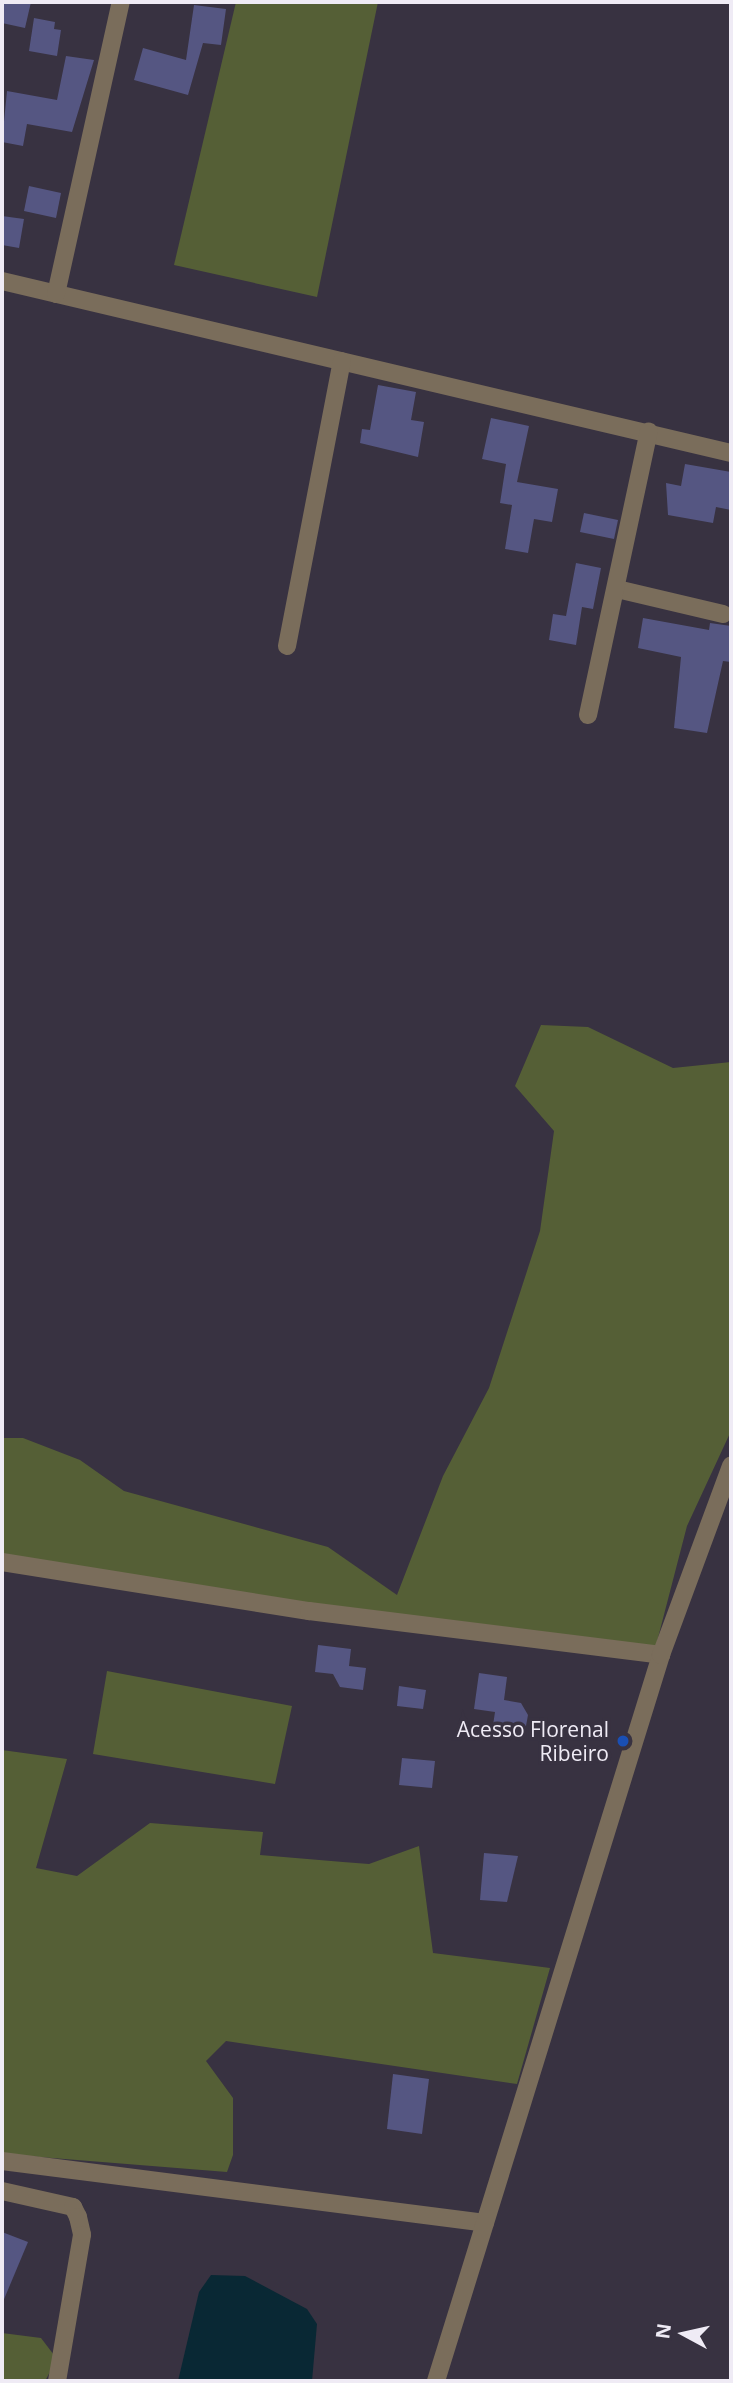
<!DOCTYPE html>
<style>
body{margin:0}
#map{position:relative;width:733px;height:2383px;overflow:hidden;background:#383241;font-family:"Open Sans",sans-serif}
div>[style]{position:absolute}
.green>*{inset:0;background:#555f36}
.water>*{inset:0;background:#092834}
.building>*{inset:0;background:#555682}
.minor>*{height:18px;margin:-9px;padding:0 9px;transform-origin:9px;border-radius:9px;background:#7a6d5b}
.dots>*{width:19px;height:19px;translate:-50% -50%;box-sizing:border-box;border:4px solid #383241;border-radius:50%}
span{translate:-50% -50%;white-space:nowrap;text-align:center;line-height:1.15;-webkit-text-stroke:7px #383241;paint-order:stroke}
.poi-label{font-size:21px;color:#efebf5}
.right{translate:-100% -50%;text-align:right}
.frame{position:absolute;inset:0;border:4px solid #efebf5;pointer-events:none}
.north{position:absolute;left:649px;top:2299px;width:70px;height:70px;-webkit-text-stroke:5px #383241;paint-order:stroke;rotate:278deg;font-size:19px;font-weight:700;line-height:28px;text-align:center;color:#efebf5}
.north::after{content:'';display:block;margin:auto;width:24px;height:32px;background:#efebf5;clip-path:polygon(50% 0,100% 100%,50% 72%,0 100%)}
</style>
<div id="map">
<div class="green">
<div style="clip-path:polygon(236px 2px,378px 2px,317px 297px,174px 265px)"></div>
<div style="clip-path:polygon(541px 1025px,588px 1027px,673px 1068px,731px 1062px,731px 1431px,687px 1526px,653px 1657px,2px 1563px,2px 1438px,23px 1438px,80px 1460px,124px 1491px,328px 1547px,397px 1595px,443px 1476px,489px 1388px,540px 1231px,554px 1131px,515px 1086px)"></div>
<div style="clip-path:polygon(107px 1671px,292px 1706px,275px 1784px,93px 1754px)"></div>
<div style="clip-path:polygon(2px 1750px,67px 1759px,36px 1868px,77px 1876px,150px 1823px,263px 1832px,260px 1855px,343px 1862px,369px 1864px,419px 1846px,433px 1953px,550px 1968px,517px 2084px,226px 2041px,206px 2061px,233px 2098px,233px 2155px,227px 2172px,2px 2154px)"></div>
<div style="clip-path:polygon(2px 2333px,41px 2338px,57px 2359px,45px 2381px,2px 2381px)"></div>
</div>
<div class="water">
<div style="clip-path:polygon(211px 2275px,245px 2276px,307px 2309px,317px 2324px,312px 2381px,178px 2381px,199px 2292px)"></div>
</div>
<div class="building">
<div style="clip-path:polygon(2px 2px,31px 2px,25px 28px,2px 23px)"></div>
<div style="clip-path:polygon(194px 5px,226px 9px,221px 45px,203px 43px,188px 95px,134px 80px,143px 48px,186px 60px)"></div>
<div style="clip-path:polygon(34px 18px,55px 22px,54px 29px,61px 30px,57px 56px,29px 51px)"></div>
<div style="clip-path:polygon(66px 56px,94px 60px,72px 132px,27px 124px,23px 146px,2px 142px,7px 91px,57px 100px)"></div>
<div style="clip-path:polygon(29px 186px,61px 193px,56px 218px,24px 211px)"></div>
<div style="clip-path:polygon(2px 216px,24px 219px,19px 248px,2px 245px)"></div>
<div style="clip-path:polygon(378px 385px,416px 392px,411px 420px,424px 422px,418px 457px,360px 443px,362px 429px,370px 430px)"></div>
<div style="clip-path:polygon(491px 418px,529px 426px,517px 482px,558px 489px,552px 522px,534px 519px,528px 553px,505px 549px,512px 505px,500px 503px,506px 464px,482px 459px)"></div>
<div style="clip-path:polygon(685px 464px,731px 472px,731px 510px,716px 507px,713px 523px,668px 515px,666px 483px,681px 486px)"></div>
<div style="clip-path:polygon(584px 513px,618px 520px,614px 539px,580px 532px)"></div>
<div style="clip-path:polygon(576px 563px,601px 568px,593px 609px,582px 607px,576px 645px,549px 640px,553px 614px,566px 616px)"></div>
<div style="clip-path:polygon(643px 618px,709px 630px,710px 623px,731px 626px,731px 662px,723px 661px,707px 733px,674px 728px,681px 657px,638px 648px)"></div>
<div style="clip-path:polygon(318px 1645px,351px 1649px,349px 1666px,366px 1668px,363px 1690px,340px 1687px,333px 1674px,315px 1672px)"></div>
<div style="clip-path:polygon(479px 1673px,507px 1677px,504px 1700px,521px 1703px,528px 1715px,524px 1737px,492px 1732px,495px 1712px,474px 1709px)"></div>
<div style="clip-path:polygon(399px 1686px,426px 1690px,423px 1709px,397px 1706px)"></div>
<div style="clip-path:polygon(402px 1758px,435px 1761px,432px 1788px,399px 1785px)"></div>
<div style="clip-path:polygon(484px 1853px,518px 1856px,507px 1902px,480px 1900px)"></div>
<div style="clip-path:polygon(393px 2074px,429px 2079px,422px 2134px,387px 2129px)"></div>
<div style="clip-path:polygon(2px 2232px,28px 2242px,2px 2304px)"></div>
</div>
<div class="minor">
<div style="left:2px;top:281px;width:749px;rotate:13.28deg"></div>
<div style="left:56px;top:294px;width:299px;rotate:-77.5deg"></div>
<div style="left:617px;top:589px;width:109px;rotate:13.3deg"></div>
<div style="left:287px;top:646px;width:290px;rotate:-79.1deg"></div>
<div style="left:588px;top:715px;width:290px;rotate:-77.9deg"></div>
<div style="left:2px;top:1562px;width:311px;rotate:9.1deg"></div>
<div style="left:309px;top:1611px;width:355px;rotate:7.1deg"></div>
<div style="left:2px;top:2161px;width:487px;rotate:7.3deg"></div>
<div style="left:2px;top:2191px;width:73px;rotate:12.7deg"></div>
<div style="left:73px;top:2207px;width:11px;rotate:63deg"></div>
<div style="left:78px;top:2217px;width:18px;rotate:77deg"></div>
<div style="left:82px;top:2235px;width:148px;rotate:99.7deg"></div>
<div style="left:436px;top:2381px;width:760px;rotate:-72.78deg"></div>
<div style="left:661px;top:1655px;width:202px;rotate:-69.7deg"></div>
</div>
<div class="dots">
<div style="left:623px;top:1741px;background:#1a4fb4"></div>
</div>
<div class="poi-label">
<span class="right" style="left:609px;top:1741px">Acesso Florenal<br>Ribeiro</span>
</div>
<div class="frame"></div>
<div class="north">N</div>
</div>
